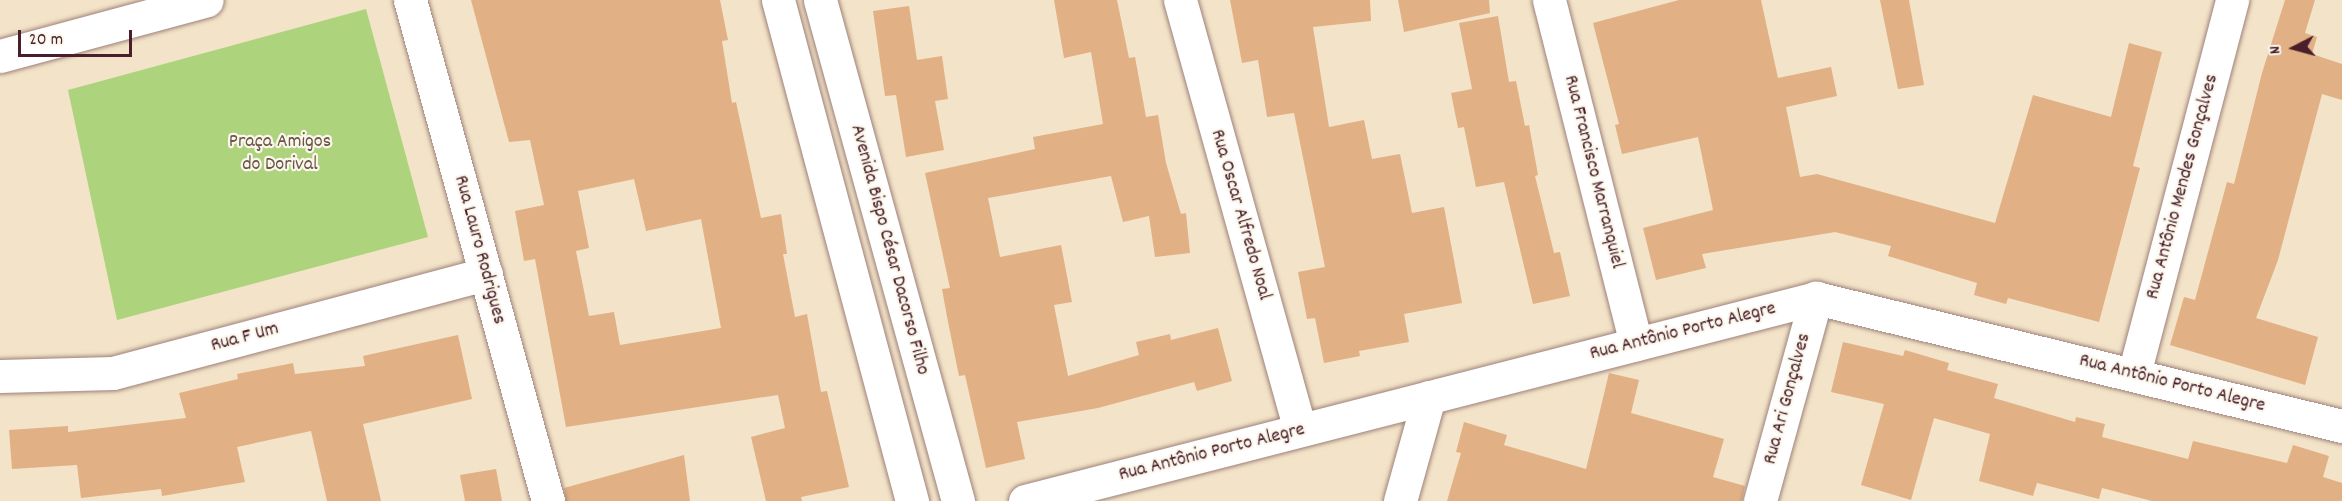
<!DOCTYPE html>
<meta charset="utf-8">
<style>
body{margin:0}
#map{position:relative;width:2342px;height:501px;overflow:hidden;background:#f3e3c8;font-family:Dekko,sans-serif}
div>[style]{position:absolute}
.green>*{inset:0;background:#add37d}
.building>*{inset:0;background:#e1b085}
.roads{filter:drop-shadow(0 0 2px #9e817a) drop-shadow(0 0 2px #9e817a)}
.street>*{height:33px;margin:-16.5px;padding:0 16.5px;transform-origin:16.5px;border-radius:16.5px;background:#fff}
span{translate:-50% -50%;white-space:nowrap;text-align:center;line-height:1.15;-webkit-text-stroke:4.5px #fbf7ec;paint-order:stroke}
.park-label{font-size:20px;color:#685544}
.street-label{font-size:20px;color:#4a1f2b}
.north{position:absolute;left:2264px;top:18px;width:60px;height:60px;-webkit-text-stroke:4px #fbf7ec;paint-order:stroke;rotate:264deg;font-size:16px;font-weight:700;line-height:24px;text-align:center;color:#4a1f2b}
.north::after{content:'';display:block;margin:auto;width:21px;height:27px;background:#4a1f2b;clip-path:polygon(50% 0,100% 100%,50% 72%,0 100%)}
.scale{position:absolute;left:18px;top:30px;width:114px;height:27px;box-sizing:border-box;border:3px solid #4a1f2b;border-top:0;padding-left:8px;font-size:18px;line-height:21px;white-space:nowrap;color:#4a1f2b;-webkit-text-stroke:4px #fbf7ec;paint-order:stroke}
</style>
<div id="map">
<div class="green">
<div style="clip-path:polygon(366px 9px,428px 237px,117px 320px,68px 90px)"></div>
</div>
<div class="building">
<div style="clip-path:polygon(evenodd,471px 0,720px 0,728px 40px,722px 41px,732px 103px,736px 102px,761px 218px,781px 214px,787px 254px,783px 254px,795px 317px,807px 314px,821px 392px,827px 391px,849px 487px,801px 497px,802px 501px,766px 501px,751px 437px,785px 428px,778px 395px,566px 427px,535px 259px,524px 261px,515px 211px,544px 205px,530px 140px,509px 142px,471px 0,634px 179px,646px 231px,701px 219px,721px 328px,620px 345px,614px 312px,589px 316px,576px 251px,589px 248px,578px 191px,634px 179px)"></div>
<div style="clip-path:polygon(1054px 0,1117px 0,1129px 58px,1135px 57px,1146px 117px,1158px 115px,1166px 163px,1181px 214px,1186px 213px,1190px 253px,1155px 257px,1149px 216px,1123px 222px,1111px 176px,988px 198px,1000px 257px,1061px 245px,1072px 302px,1054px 305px,1068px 376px,1139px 355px,1136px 342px,1170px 334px,1171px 340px,1218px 328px,1232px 381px,1197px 391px,1194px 382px,1098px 408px,1017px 422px,1025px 459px,986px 468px,965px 375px,959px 376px,948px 322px,942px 289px,950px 288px,925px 173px,1035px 149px,1033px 137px,1103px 124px,1091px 52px,1064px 58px)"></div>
<div style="clip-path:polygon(1230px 0,1370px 0,1371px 21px,1313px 27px,1329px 127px,1364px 120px,1372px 159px,1400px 154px,1412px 213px,1444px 207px,1462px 303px,1404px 314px,1409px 342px,1359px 351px,1360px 356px,1324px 363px,1315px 318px,1307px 319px,1298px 272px,1325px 267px,1294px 113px,1267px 117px,1258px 60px,1242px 63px)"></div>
<div style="clip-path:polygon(1398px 0,1489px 0,1490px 13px,1404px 32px)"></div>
<div style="clip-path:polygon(1679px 0,1761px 0,1778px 78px,1831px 67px,1837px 96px,1786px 107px,1800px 177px,1817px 174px,1995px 223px,2033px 95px,2111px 117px,2129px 43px,2162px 52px,2133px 166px,2140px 168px,2099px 322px,2008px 298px,2006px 304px,1974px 295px,1977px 283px,1888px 256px,1891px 246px,1835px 232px,1702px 254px,1706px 268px,1656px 280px,1643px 228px,1713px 210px,1698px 137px,1622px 154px,1615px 125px,1619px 124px,1593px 23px)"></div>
<div style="clip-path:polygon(1880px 0,1909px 0,1924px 85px,1898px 89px)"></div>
<div style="clip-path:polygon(2285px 0,2315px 0,2305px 33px,2317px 37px,2312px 54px,2342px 64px,2342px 100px,2322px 94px,2278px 260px,2256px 318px,2318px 337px,2305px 385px,2170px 345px,2184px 297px,2195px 300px,2227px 182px,2234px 184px,2262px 73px)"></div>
<div style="clip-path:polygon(909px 6px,917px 60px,942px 56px,948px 99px,935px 101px,944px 150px,906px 157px,896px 95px,885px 96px,873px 11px)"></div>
<div style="clip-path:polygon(1498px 16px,1509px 82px,1516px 81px,1525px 126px,1529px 125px,1538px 175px,1535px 176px,1554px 253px,1560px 252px,1570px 296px,1533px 304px,1504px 182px,1476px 187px,1464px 127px,1458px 128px,1451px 93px,1472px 89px,1459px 23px)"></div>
<div style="clip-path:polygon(458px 335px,472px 399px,363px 424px,381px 501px,327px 501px,311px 431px,237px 447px,245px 482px,162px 496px,161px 489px,81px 498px,77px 465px,12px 469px,9px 430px,68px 426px,68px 432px,186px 418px,179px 393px,238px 379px,237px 374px,293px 363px,295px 374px,365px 366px,363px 356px)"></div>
<div style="clip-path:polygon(1843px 342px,1903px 356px,1905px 350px,1949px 363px,1947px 370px,1998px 384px,1994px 398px,2075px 422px,2076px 417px,2105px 424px,2102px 437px,2188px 459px,2193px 441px,2287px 463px,2293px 445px,2329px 456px,2323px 477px,2342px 483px,2342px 501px,2152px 501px,2102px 488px,2099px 499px,2037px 483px,2033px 496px,1979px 481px,1990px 434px,1934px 418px,1911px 500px,1861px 485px,1884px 404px,1831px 392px)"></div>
<div style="clip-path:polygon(1609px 373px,1639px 380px,1631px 413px,1724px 439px,1713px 477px,1745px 486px,1742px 501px,1447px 501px,1461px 453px,1456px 452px,1464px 422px,1507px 435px,1504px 445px,1586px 469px)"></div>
<div style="clip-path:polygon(684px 455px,690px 501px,566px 501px,564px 488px)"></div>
<div style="clip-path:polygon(496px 469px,502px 501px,465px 501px,460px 475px)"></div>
</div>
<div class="roads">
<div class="street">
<div style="left:410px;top:0;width:520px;rotate:74.6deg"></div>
<div style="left:778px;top:0;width:519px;rotate:75.03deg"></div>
<div style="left:820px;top:0;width:520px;rotate:74.6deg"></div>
<div style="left:1180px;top:0;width:446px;rotate:74.4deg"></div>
<div style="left:1549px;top:0;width:355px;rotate:75.8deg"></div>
<div style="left:0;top:56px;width:214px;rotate:-15.1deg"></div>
<div style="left:2134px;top:374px;width:387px;rotate:-75.3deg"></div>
<div style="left:0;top:376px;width:113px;rotate:-1.5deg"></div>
<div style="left:113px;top:373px;width:386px;rotate:-14.9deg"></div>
<div style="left:1025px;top:501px;width:817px;rotate:-14.39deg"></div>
<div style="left:1816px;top:298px;width:541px;rotate:13.68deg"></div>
<div style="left:1400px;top:501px;width:108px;rotate:-74.4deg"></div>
<div style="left:1760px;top:501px;width:211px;rotate:-74.6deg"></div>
</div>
</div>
<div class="park-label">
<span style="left:280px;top:154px">Praça Amigos<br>do Dorival</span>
</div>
<div class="street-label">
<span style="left:1593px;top:172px;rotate:76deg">Rua Francisco Marranquiel</span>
<span style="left:2183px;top:187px;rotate:-75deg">Rua Antônio Mendes Gonçalves</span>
<span style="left:1240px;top:215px;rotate:74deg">Rua Oscar Alfredo Noal</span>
<span style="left:479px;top:250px;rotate:75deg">Rua Lauro Rodrigues</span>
<span style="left:889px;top:250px;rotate:75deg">Avenida Bispo César Dacorso Filho</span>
<span style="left:1683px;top:332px;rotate:-14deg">Rua Antônio Porto Alegre</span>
<span style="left:245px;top:338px;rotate:-15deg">Rua F Um</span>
<span style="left:2172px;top:384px;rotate:14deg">Rua Antônio Porto Alegre</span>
<span style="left:1788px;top:399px;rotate:-75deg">Rua Ari Gonçalves</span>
<span style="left:1212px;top:453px;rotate:-14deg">Rua Antônio Porto Alegre</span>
</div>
<div class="north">N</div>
<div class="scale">20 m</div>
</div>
